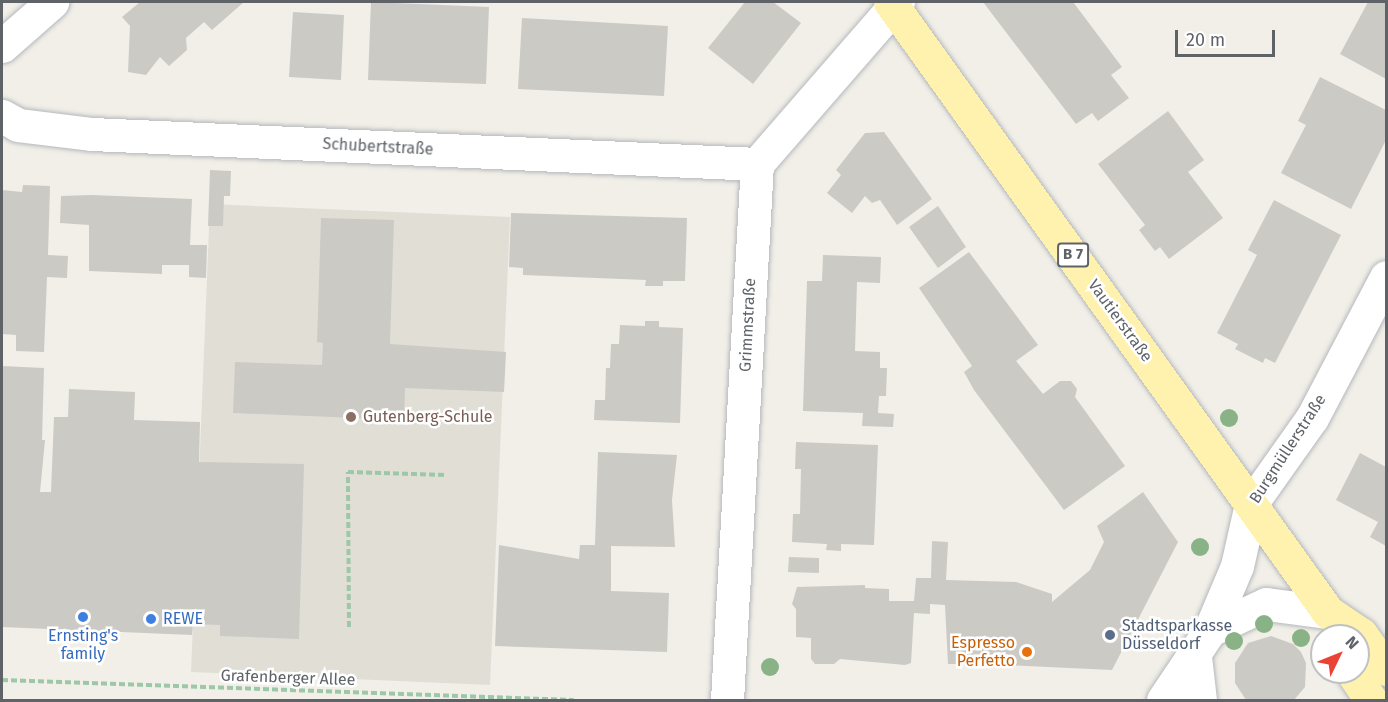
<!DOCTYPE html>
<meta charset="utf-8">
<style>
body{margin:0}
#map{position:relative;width:1388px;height:702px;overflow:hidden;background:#f1efe8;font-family:"Fira Sans",sans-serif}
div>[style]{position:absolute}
.education>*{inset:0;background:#e1ded6}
.building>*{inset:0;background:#cccac5}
.path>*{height:4px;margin-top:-2px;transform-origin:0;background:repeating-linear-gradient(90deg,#9cc7a9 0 6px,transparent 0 9px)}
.roads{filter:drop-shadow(0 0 2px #b5b8bc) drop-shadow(0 0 2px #b5b8bc)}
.minor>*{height:33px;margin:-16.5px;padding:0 16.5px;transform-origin:16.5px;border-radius:16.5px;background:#fff}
.major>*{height:33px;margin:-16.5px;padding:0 16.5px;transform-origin:16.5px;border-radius:16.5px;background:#fff2af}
.trees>*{width:18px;height:18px;margin:-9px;border-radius:50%;background:#89b387}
.dots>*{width:16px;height:16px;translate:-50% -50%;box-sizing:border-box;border:3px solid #fff;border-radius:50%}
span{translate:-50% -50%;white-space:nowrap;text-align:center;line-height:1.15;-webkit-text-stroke:5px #fff;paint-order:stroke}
.shield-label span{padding:2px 4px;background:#fff;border:2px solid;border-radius:4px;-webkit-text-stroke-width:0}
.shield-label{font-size:15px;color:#5f6368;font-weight:700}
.street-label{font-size:16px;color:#5f6368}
.education-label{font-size:16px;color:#785e54}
.left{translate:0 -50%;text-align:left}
.shop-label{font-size:16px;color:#366cbe}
.service-label{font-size:16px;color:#4e5e75}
.food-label{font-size:16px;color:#c56008}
.right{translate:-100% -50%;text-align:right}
.frame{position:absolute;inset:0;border:3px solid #5f6368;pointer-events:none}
.north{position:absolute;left:1310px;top:624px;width:60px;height:60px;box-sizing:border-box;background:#fff;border:2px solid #bfc1c3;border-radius:50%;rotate:47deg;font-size:16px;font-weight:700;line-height:24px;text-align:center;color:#5f6368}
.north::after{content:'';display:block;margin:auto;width:21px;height:27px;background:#ea4335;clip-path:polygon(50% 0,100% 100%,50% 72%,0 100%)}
.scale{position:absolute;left:1175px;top:30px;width:100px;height:27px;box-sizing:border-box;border:3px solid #5f6368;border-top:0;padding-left:8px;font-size:18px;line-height:21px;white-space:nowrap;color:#5f6368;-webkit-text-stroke:4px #fff;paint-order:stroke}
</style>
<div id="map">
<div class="education">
<div style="clip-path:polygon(210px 204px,510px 217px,490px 685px,191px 672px)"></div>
</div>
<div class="building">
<div style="clip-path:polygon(140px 2px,244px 2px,212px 30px,204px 22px,186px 38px,187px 50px,169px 66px,160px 57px,146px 75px,128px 72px,130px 26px,122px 17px)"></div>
<div style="clip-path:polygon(371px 2px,489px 7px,486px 84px,368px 80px)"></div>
<div style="clip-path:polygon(745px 2px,773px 2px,801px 23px,753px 84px,708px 48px)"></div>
<div style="clip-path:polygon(983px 2px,1073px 2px,1122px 67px,1111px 75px,1129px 98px,1098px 121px,1092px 113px,1076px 124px)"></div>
<div style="clip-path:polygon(1368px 2px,1386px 2px,1386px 79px,1340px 54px)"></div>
<div style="clip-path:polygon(293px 12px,344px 15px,341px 80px,289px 77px)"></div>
<div style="clip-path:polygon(522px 18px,668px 26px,664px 96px,518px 89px)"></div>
<div style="clip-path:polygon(1320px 77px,1386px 110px,1386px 140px,1351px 209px,1281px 173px,1306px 125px,1298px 121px)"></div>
<div style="clip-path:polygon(1168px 111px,1204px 160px,1188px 172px,1223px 218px,1169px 259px,1160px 247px,1155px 251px,1139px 230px,1145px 225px,1098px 164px)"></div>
<div style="clip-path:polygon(884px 132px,932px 199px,897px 225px,880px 200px,872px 203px,865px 196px,852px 213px,827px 193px,841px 175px,836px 170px,865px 133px)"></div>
<div style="clip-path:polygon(210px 170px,231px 171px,230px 196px,224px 196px,223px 226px,208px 226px)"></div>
<div style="clip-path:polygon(23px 185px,50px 186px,48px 255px,68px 256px,67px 278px,47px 277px,44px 352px,16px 351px,16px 335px,2px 334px,2px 190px,22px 192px)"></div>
<div style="clip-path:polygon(92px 195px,192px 199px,190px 245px,207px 245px,206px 278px,189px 277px,189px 265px,162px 265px,162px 274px,89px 271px,89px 225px,60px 223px,61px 196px)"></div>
<div style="clip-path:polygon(1274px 200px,1341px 235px,1275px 363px,1265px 358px,1263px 363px,1235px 349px,1238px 344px,1217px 333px,1257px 255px,1248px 250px)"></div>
<div style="clip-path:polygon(938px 206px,966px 247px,938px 268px,909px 227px)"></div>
<div style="clip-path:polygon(511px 213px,687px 218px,685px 281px,663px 281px,663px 286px,645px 286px,646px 280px,523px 275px,523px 268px,509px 267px)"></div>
<div style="clip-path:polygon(321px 218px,394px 220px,390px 344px,506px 352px,504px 392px,405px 388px,404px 420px,233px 413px,235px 362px,322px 365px,323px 343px,317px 342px)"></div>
<div style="clip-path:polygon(969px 252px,1038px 345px,1016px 361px,1043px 394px,1060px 381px,1071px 381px,1077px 389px,1075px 397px,1125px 466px,1064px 510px,974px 390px,964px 372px,972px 366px,919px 288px)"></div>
<div style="clip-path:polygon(823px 255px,881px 257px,880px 283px,857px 282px,855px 351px,880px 352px,880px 368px,887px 368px,886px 396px,879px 396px,878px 413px,894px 414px,893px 427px,862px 426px,863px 413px,803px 411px,807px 281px,822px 281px)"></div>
<div style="clip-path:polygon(645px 321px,659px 321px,659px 327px,683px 328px,680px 423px,594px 420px,595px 400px,605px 400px,606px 368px,610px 368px,611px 344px,619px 344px,620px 325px,645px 326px)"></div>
<div style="clip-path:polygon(2px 366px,44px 368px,42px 440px,45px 440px,40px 492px,51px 492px,54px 417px,68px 417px,69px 389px,135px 392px,134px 420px,200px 422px,199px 462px,304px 464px,299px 639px,220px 636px,220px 625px,193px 624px,192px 635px,2px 627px)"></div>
<div style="clip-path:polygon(796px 442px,878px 445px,874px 545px,841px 544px,841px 551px,826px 550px,827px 544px,792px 542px,793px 514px,800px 514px,801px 469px,795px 469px)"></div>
<div style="clip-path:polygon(598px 452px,677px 455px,672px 500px,675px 547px,611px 546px,611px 591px,669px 593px,667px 652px,495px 646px,499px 545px,579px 559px,580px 545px,595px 545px)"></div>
<div style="clip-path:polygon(1360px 453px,1386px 467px,1386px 546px,1370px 537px,1378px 522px,1336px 500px)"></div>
<div style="clip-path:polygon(1143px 492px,1178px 542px,1112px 670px,1004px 665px,1004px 658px,989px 657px,969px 656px,968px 664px,948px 664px,945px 605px,930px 604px,930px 614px,914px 613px,911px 663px,905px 665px,840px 659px,834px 664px,815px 664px,811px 659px,811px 638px,796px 637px,796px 609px,792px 604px,797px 587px,865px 585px,865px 588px,889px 589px,889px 601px,914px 601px,916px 578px,931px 578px,932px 541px,948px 542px,946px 580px,1016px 582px,1052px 594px,1052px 602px,1090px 570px,1104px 542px,1097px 526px)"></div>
<div style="clip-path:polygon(789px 557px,819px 558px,819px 573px,788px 572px)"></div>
<div style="clip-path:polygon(1271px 636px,1293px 644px,1301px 652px,1306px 663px,1305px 687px,1294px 700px,1246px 700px,1235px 683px,1235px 663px,1248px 643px)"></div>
</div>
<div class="path">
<div style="left:349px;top:627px;width:155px;rotate:-90.4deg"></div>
<div style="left:348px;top:472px;width:98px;rotate:1.8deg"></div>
<div style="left:2px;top:680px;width:572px;rotate:2deg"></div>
</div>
<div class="roads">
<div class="minor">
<div style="left:2px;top:46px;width:67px;rotate:-41.3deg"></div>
<div style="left:2px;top:116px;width:18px;rotate:29deg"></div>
<div style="left:18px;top:125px;width:75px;rotate:6.9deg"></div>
<div style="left:92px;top:134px;width:666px;rotate:2.58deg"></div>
<div style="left:1210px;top:630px;width:62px;rotate:-24.9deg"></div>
<div style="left:1266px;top:604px;width:63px;rotate:7.4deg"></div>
<div style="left:1195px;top:657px;width:43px;rotate:83.4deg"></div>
<div style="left:727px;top:700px;width:537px;rotate:-86.8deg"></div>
<div style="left:757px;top:164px;width:215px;rotate:-49deg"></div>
<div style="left:1163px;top:700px;width:84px;rotate:-56.1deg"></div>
<div style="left:1210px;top:630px;width:69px;rotate:-67.1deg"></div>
<div style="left:1237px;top:566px;width:64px;rotate:-77.3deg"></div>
<div style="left:1251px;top:504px;width:105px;rotate:-54.7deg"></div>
<div style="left:1312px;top:418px;width:159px;rotate:-62.3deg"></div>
</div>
<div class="major">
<div style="left:890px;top:2px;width:751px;rotate:54.32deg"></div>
<div style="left:1328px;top:612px;width:40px;rotate:34deg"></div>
<div style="left:1361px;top:634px;width:43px;rotate:54.5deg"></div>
<div style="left:1352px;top:672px;width:34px;rotate:56deg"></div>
</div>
</div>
<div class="trees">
<div style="left:1229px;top:418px"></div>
<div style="left:1200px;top:547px"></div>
<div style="left:1264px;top:624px"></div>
<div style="left:1301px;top:638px"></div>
<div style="left:1234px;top:641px"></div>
<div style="left:770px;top:667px"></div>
</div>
<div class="dots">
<div style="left:351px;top:417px;background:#8d6e63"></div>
<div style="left:83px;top:617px;background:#3f7fe0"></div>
<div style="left:151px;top:619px;background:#3f7fe0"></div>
<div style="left:1110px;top:635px;background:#5c6f8a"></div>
<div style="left:1027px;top:652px;background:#e8710a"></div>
</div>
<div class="shield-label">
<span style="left:1073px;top:255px">B 7</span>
</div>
<div class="street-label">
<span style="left:378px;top:147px;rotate:3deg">Schubertstraße</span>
<span style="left:1120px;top:321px;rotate:54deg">Vautierstraße</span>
<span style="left:748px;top:325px;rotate:-87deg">Grimmstraße</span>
<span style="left:1288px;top:449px;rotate:-57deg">Burgmüllerstraße</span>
<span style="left:288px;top:678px;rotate:2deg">Grafenberger Allee</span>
</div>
<div class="education-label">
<span class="left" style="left:363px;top:417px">Gutenberg-Schule</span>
</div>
<div class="shop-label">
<span class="left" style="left:163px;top:619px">REWE</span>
<span style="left:83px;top:645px">Ernsting's<br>family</span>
</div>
<div class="service-label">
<span class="left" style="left:1122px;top:635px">Stadtsparkasse<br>Düsseldorf</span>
</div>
<div class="food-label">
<span class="right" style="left:1015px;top:652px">Espresso<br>Perfetto</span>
</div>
<div class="frame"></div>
<div class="north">N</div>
<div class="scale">20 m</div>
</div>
